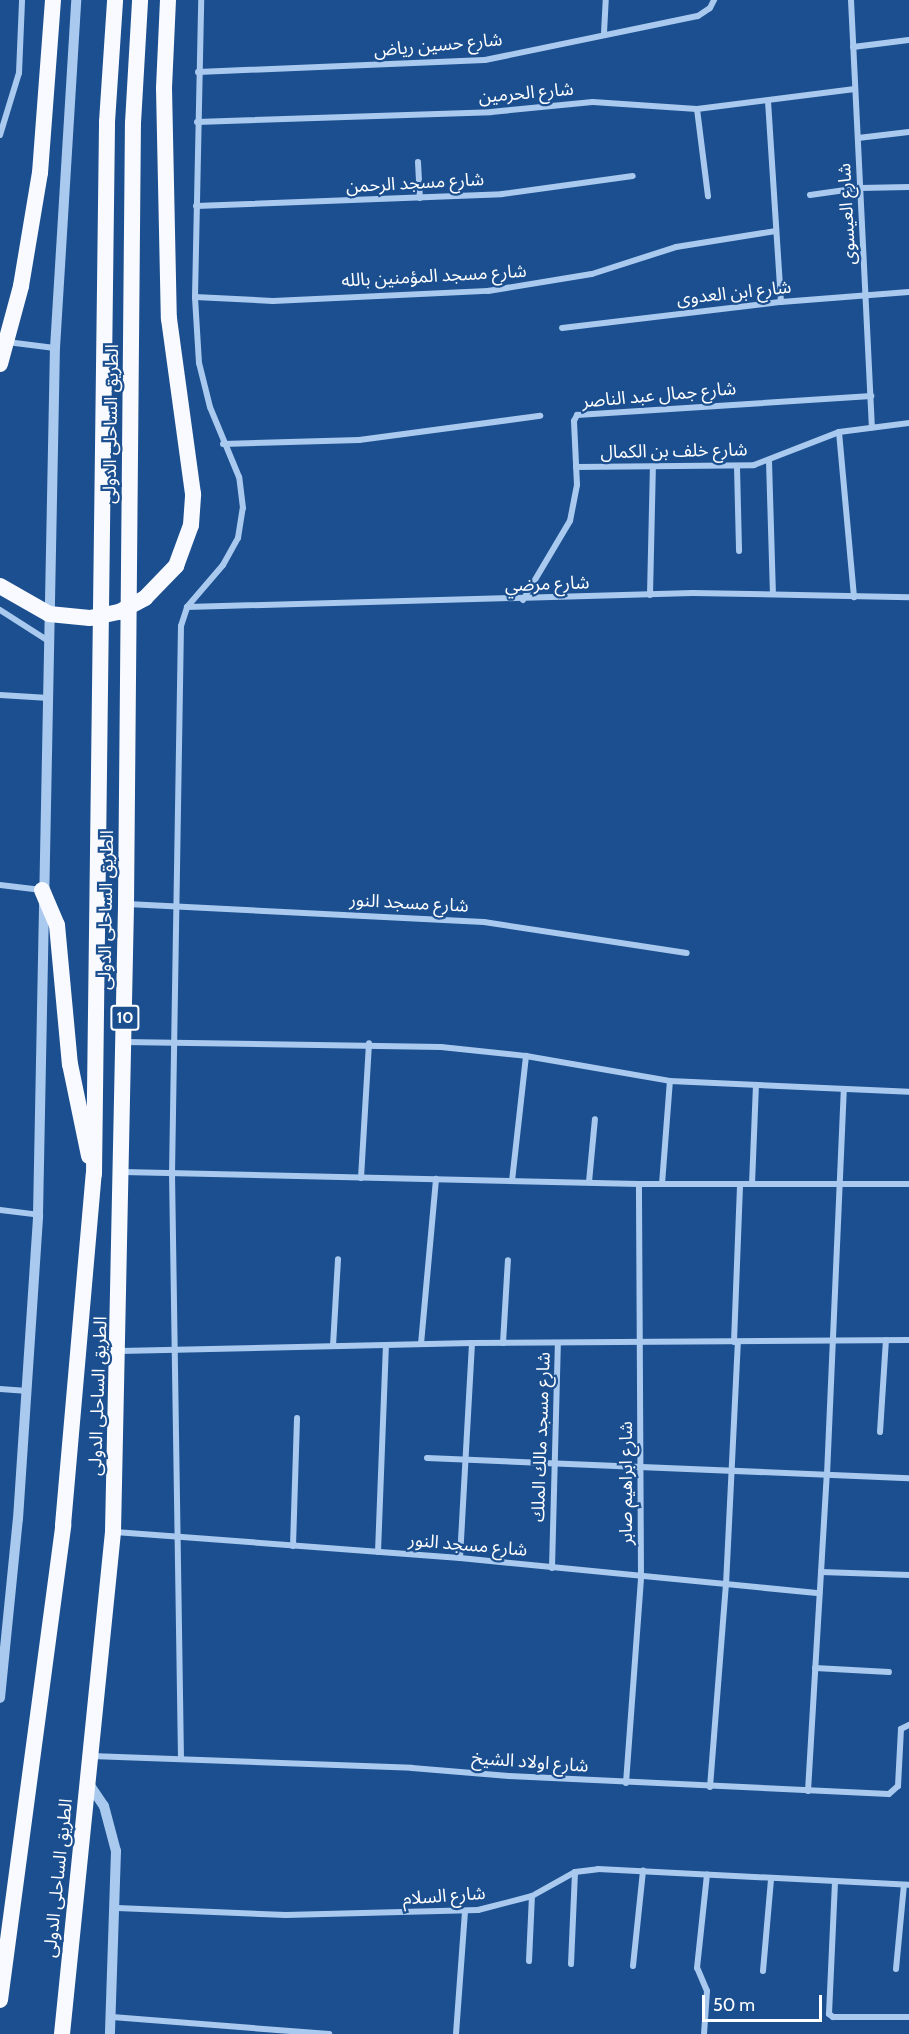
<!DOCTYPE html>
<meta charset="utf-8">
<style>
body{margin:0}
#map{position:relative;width:909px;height:2034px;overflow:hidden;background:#1b4f8f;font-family:Cabin,"Noto Sans Arabic",sans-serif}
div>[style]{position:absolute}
.minor>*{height:6px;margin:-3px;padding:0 3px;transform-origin:3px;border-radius:3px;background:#a9c9ee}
.tertiary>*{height:10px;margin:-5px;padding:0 5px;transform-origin:5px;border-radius:5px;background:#a9c9ee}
.trunk>*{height:16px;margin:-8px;padding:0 8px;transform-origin:8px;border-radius:8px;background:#f8faff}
.trunk-bridge>*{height:16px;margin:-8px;padding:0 8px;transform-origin:8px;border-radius:8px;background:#f8faff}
span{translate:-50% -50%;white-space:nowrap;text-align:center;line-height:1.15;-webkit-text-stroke:4.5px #1b4f8f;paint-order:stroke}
.shield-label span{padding:2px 4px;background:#1b4f8f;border:2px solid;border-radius:4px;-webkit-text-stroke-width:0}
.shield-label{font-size:16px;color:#fff;font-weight:700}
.street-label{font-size:18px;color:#fff}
.scale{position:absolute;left:702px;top:1995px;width:120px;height:27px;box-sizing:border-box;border:3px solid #fff;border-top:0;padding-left:8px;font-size:18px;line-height:21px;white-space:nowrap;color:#fff;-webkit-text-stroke:4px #1b4f8f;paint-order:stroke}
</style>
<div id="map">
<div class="minor">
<div style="left:851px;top:0;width:428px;rotate:87.2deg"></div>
<div style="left:604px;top:33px;width:33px;rotate:-87deg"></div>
<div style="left:853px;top:47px;width:56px;rotate:-7.1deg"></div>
<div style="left:198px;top:72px;width:287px;rotate:-2.4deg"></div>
<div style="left:485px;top:60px;width:217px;rotate:-11.7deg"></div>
<div style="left:698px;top:16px;width:14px;rotate:-34deg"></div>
<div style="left:710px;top:8px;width:9px;rotate:-63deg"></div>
<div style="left:768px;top:101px;width:201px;rotate:86.3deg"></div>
<div style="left:697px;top:109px;width:88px;rotate:82.8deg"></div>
<div style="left:197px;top:122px;width:294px;rotate:-1.9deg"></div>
<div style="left:491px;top:112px;width:102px;rotate:-5.6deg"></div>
<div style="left:593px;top:102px;width:104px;rotate:3.9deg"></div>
<div style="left:697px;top:109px;width:159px;rotate:-7.2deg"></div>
<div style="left:0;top:135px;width:65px;rotate:-73deg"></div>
<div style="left:19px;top:73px;width:73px;rotate:-87.6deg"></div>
<div style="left:858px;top:138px;width:51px;rotate:-6.7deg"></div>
<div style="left:418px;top:162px;width:36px;rotate:87deg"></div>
<div style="left:810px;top:195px;width:50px;rotate:-8deg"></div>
<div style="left:860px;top:188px;width:49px;rotate:-1.2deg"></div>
<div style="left:196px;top:206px;width:306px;rotate:-2.2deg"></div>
<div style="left:502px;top:194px;width:132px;rotate:-7.8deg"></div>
<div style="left:195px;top:297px;width:78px;rotate:2.9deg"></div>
<div style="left:273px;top:301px;width:215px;rotate:-2.7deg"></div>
<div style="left:488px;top:291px;width:105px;rotate:-9.3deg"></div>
<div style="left:592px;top:274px;width:88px;rotate:-17.8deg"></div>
<div style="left:676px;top:247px;width:101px;rotate:-9.1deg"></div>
<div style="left:562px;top:328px;width:221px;rotate:-6.8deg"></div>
<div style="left:781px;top:302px;width:128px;rotate:-4.5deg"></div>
<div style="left:7px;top:342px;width:48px;rotate:7.1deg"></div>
<div style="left:839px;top:432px;width:166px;rotate:84.8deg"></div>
<div style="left:223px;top:444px;width:136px;rotate:-1.7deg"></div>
<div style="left:359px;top:440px;width:183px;rotate:-7.6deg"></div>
<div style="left:769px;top:461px;width:133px;rotate:88.3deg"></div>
<div style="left:576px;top:467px;width:178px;rotate:-0.6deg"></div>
<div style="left:754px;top:465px;width:91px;rotate:-21.2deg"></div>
<div style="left:839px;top:432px;width:71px;rotate:-7.3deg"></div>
<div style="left:737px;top:467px;width:84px;rotate:88.6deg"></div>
<div style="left:650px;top:595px;width:128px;rotate:-88.7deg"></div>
<div style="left:523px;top:600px;width:92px;rotate:-59.3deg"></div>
<div style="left:570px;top:521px;width:37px;rotate:-79deg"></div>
<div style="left:577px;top:485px;width:64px;rotate:-92.7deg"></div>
<div style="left:574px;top:421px;width:7px;rotate:-63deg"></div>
<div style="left:577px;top:415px;width:295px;rotate:-3.7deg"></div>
<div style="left:187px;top:607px;width:506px;rotate:-1.58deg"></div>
<div style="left:693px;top:593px;width:216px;rotate:1.1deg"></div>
<div style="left:0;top:610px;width:59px;rotate:32.6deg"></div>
<div style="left:0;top:695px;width:49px;rotate:3.5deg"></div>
<div style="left:0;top:885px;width:42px;rotate:6.8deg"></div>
<div style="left:127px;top:904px;width:357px;rotate:2.9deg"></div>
<div style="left:484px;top:922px;width:205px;rotate:8.7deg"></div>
<div style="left:124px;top:1042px;width:317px;rotate:0.9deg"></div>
<div style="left:441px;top:1047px;width:85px;rotate:6deg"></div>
<div style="left:526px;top:1056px;width:146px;rotate:9.8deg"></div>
<div style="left:670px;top:1081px;width:239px;rotate:2.6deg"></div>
<div style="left:123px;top:1172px;width:516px;rotate:1.33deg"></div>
<div style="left:639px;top:1184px;width:270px"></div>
<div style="left:361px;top:1178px;width:135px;rotate:-86.6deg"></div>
<div style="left:512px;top:1181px;width:126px;rotate:-83.6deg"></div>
<div style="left:589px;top:1182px;width:63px;rotate:-84.6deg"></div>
<div style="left:662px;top:1184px;width:103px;rotate:-85.6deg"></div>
<div style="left:752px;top:1184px;width:98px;rotate:-87.7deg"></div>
<div style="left:0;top:1210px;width:38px;rotate:7deg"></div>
<div style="left:734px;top:1342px;width:158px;rotate:-87.8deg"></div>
<div style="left:503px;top:1343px;width:83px;rotate:-86.6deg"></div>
<div style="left:421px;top:1344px;width:166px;rotate:-84.8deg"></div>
<div style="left:333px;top:1346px;width:87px;rotate:-86.7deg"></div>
<div style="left:120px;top:1351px;width:352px;rotate:-1.3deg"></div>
<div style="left:472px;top:1343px;width:437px;rotate:-0.4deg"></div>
<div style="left:0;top:1389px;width:28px;rotate:4deg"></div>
<div style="left:880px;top:1432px;width:92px;rotate:-86.3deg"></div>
<div style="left:427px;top:1458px;width:482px;rotate:2.4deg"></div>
<div style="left:115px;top:1532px;width:346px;rotate:4.3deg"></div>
<div style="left:460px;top:1558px;width:361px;rotate:5.6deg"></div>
<div style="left:293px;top:1546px;width:128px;rotate:-88.2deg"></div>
<div style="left:378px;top:1552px;width:207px;rotate:-87.8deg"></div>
<div style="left:460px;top:1558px;width:215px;rotate:-86.8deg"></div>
<div style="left:552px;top:1568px;width:225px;rotate:-88.5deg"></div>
<div style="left:821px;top:1572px;width:88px;rotate:2deg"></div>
<div style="left:815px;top:1668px;width:74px;rotate:3.1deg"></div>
<div style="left:91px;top:1756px;width:321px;rotate:2.1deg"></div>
<div style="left:412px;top:1768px;width:97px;rotate:4.7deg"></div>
<div style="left:509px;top:1776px;width:380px;rotate:2.7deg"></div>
<div style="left:889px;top:1794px;width:12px;rotate:-42deg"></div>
<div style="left:898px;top:1786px;width:57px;rotate:-87deg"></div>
<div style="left:901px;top:1729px;width:9px;rotate:-27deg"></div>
<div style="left:181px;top:1759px;width:585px;rotate:-90.88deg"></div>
<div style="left:172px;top:1174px;width:548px;rotate:-89.06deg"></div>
<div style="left:181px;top:626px;width:20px;rotate:-72deg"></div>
<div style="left:187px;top:607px;width:55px;rotate:-49.4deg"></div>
<div style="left:223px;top:565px;width:31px;rotate:-61deg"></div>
<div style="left:238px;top:538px;width:30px;rotate:-81deg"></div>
<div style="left:243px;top:508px;width:31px;rotate:-97deg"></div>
<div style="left:239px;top:477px;width:76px;rotate:-112.5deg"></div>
<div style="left:210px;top:407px;width:45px;rotate:-104deg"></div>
<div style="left:199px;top:363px;width:66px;rotate:-93.5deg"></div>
<div style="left:195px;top:297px;width:297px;rotate:-88.8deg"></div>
<div style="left:626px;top:1783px;width:207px;rotate:-85.8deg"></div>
<div style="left:641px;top:1577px;width:393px;rotate:-90.3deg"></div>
<div style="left:710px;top:1787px;width:203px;rotate:-85.5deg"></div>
<div style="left:726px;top:1585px;width:243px;rotate:-87.2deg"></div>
<div style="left:808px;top:1791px;width:317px;rotate:-86.6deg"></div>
<div style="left:827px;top:1475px;width:385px;rotate:-87.5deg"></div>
<div style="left:835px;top:1882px;width:132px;rotate:92.6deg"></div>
<div style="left:829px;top:2014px;width:5px;rotate:37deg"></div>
<div style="left:833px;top:2017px;width:76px"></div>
<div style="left:117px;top:1908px;width:169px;rotate:2.4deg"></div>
<div style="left:286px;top:1915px;width:192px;rotate:-1.5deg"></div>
<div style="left:478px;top:1910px;width:56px;rotate:-14.5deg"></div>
<div style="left:532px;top:1896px;width:49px;rotate:-29.2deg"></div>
<div style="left:575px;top:1872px;width:23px;rotate:-7deg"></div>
<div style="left:598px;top:1869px;width:311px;rotate:2.9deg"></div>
<div style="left:529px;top:1961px;width:65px;rotate:-87.4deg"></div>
<div style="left:571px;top:1964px;width:92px;rotate:-87.5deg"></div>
<div style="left:633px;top:1966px;width:96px;rotate:-84deg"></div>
<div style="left:896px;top:1969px;width:84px;rotate:-84.6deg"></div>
<div style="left:763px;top:1971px;width:92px;rotate:-85deg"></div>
<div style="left:112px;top:2017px;width:218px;rotate:4.5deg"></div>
<div style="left:456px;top:2034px;width:123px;rotate:-85.8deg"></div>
<div style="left:704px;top:2034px;width:43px;rotate:-86deg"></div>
<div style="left:707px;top:1991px;width:25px;rotate:-113deg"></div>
<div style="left:697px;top:1968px;width:94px;rotate:-83.9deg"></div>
</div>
<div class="tertiary">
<div style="left:0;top:1698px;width:180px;rotate:-84.3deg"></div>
<div style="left:18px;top:1519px;width:305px;rotate:-86.2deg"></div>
<div style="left:38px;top:1215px;width:867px;rotate:-88.88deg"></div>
<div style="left:55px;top:348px;width:349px;rotate:-86.5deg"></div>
<div style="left:87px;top:1781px;width:30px;rotate:56deg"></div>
<div style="left:104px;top:1806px;width:47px;rotate:75.1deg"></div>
<div style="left:116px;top:1851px;width:183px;rotate:91.9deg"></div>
</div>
<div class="trunk">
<div style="left:168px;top:0;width:88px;rotate:92.6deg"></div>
<div style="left:164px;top:88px;width:231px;rotate:88.8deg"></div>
<div style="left:21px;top:286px;width:115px;rotate:-80.5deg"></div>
<div style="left:40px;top:173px;width:173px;rotate:-85.7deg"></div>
<div style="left:42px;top:890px;width:38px;rotate:67deg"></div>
<div style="left:57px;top:925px;width:140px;rotate:84.7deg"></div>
<div style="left:70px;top:1064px;width:94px;rotate:78.3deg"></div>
<div style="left:0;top:2000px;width:479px;rotate:-82.4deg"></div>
<div style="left:63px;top:1525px;width:352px;rotate:-85deg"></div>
<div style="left:94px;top:1174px;width:1052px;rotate:-89.29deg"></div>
<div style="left:107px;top:122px;width:122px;rotate:-86.2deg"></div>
<div style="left:62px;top:2034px;width:505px;rotate:-84.2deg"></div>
<div style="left:113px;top:1532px;width:628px;rotate:-88.81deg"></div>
<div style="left:126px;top:904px;width:781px;rotate:-89.49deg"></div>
<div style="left:133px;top:123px;width:123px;rotate:-86.7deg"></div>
</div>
<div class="trunk-bridge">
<div style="left:0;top:364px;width:81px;rotate:-74.9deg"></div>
<div style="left:0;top:586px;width:56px;rotate:29.7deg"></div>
<div style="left:49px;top:614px;width:41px;rotate:5.6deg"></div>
<div style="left:90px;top:618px;width:30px;rotate:-12deg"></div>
<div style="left:119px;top:612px;width:30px;rotate:-28deg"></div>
<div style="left:145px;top:598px;width:45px;rotate:-45.9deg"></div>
<div style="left:176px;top:566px;width:44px;rotate:-69.9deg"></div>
<div style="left:191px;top:525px;width:31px;rotate:-86deg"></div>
<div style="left:193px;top:494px;width:177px;rotate:-97.8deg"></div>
</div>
<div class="shield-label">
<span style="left:125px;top:1018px">10</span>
</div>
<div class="street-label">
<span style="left:438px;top:45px;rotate:-5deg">شارع حسين رياض</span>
<span style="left:526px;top:93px;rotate:-5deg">شارع الحرمين</span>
<span style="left:415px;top:183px;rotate:-3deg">شارع مسجد الرحمن</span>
<span style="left:847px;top:214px;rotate:-93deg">شارع العيسوى</span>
<span style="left:434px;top:276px;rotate:-3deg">شارع مسجد المؤمنين بالله</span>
<span style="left:734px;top:293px;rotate:-6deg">شارع ابن العدوى</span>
<span style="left:659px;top:395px;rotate:-5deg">شارع جمال عبد الناصر</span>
<span style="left:111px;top:424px;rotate:-89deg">الطريق الساحلى الدولى</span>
<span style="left:674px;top:451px;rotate:-1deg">شارع خلف بن الكمال</span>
<span style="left:547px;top:584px;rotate:-2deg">شارع مرضي</span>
<span style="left:409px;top:903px;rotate:3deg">شارع مسجد النور</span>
<span style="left:106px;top:910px;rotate:-89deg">الطريق الساحلى الدولى</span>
<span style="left:98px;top:1396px;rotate:-88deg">الطريق الساحلى الدولى</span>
<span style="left:541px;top:1437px;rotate:-88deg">شارع مسجد مالك الملك</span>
<span style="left:626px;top:1483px;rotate:-90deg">شارع ابراهيم صابر</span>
<span style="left:468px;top:1545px;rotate:5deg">شارع مسجد النور</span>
<span style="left:530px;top:1762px;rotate:4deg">شارع اولاد الشيخ</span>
<span style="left:58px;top:1878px;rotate:-84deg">الطريق الساحلى الدولى</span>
<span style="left:444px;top:1896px;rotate:-4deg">شارع السلام</span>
</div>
<div class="scale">50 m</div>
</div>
